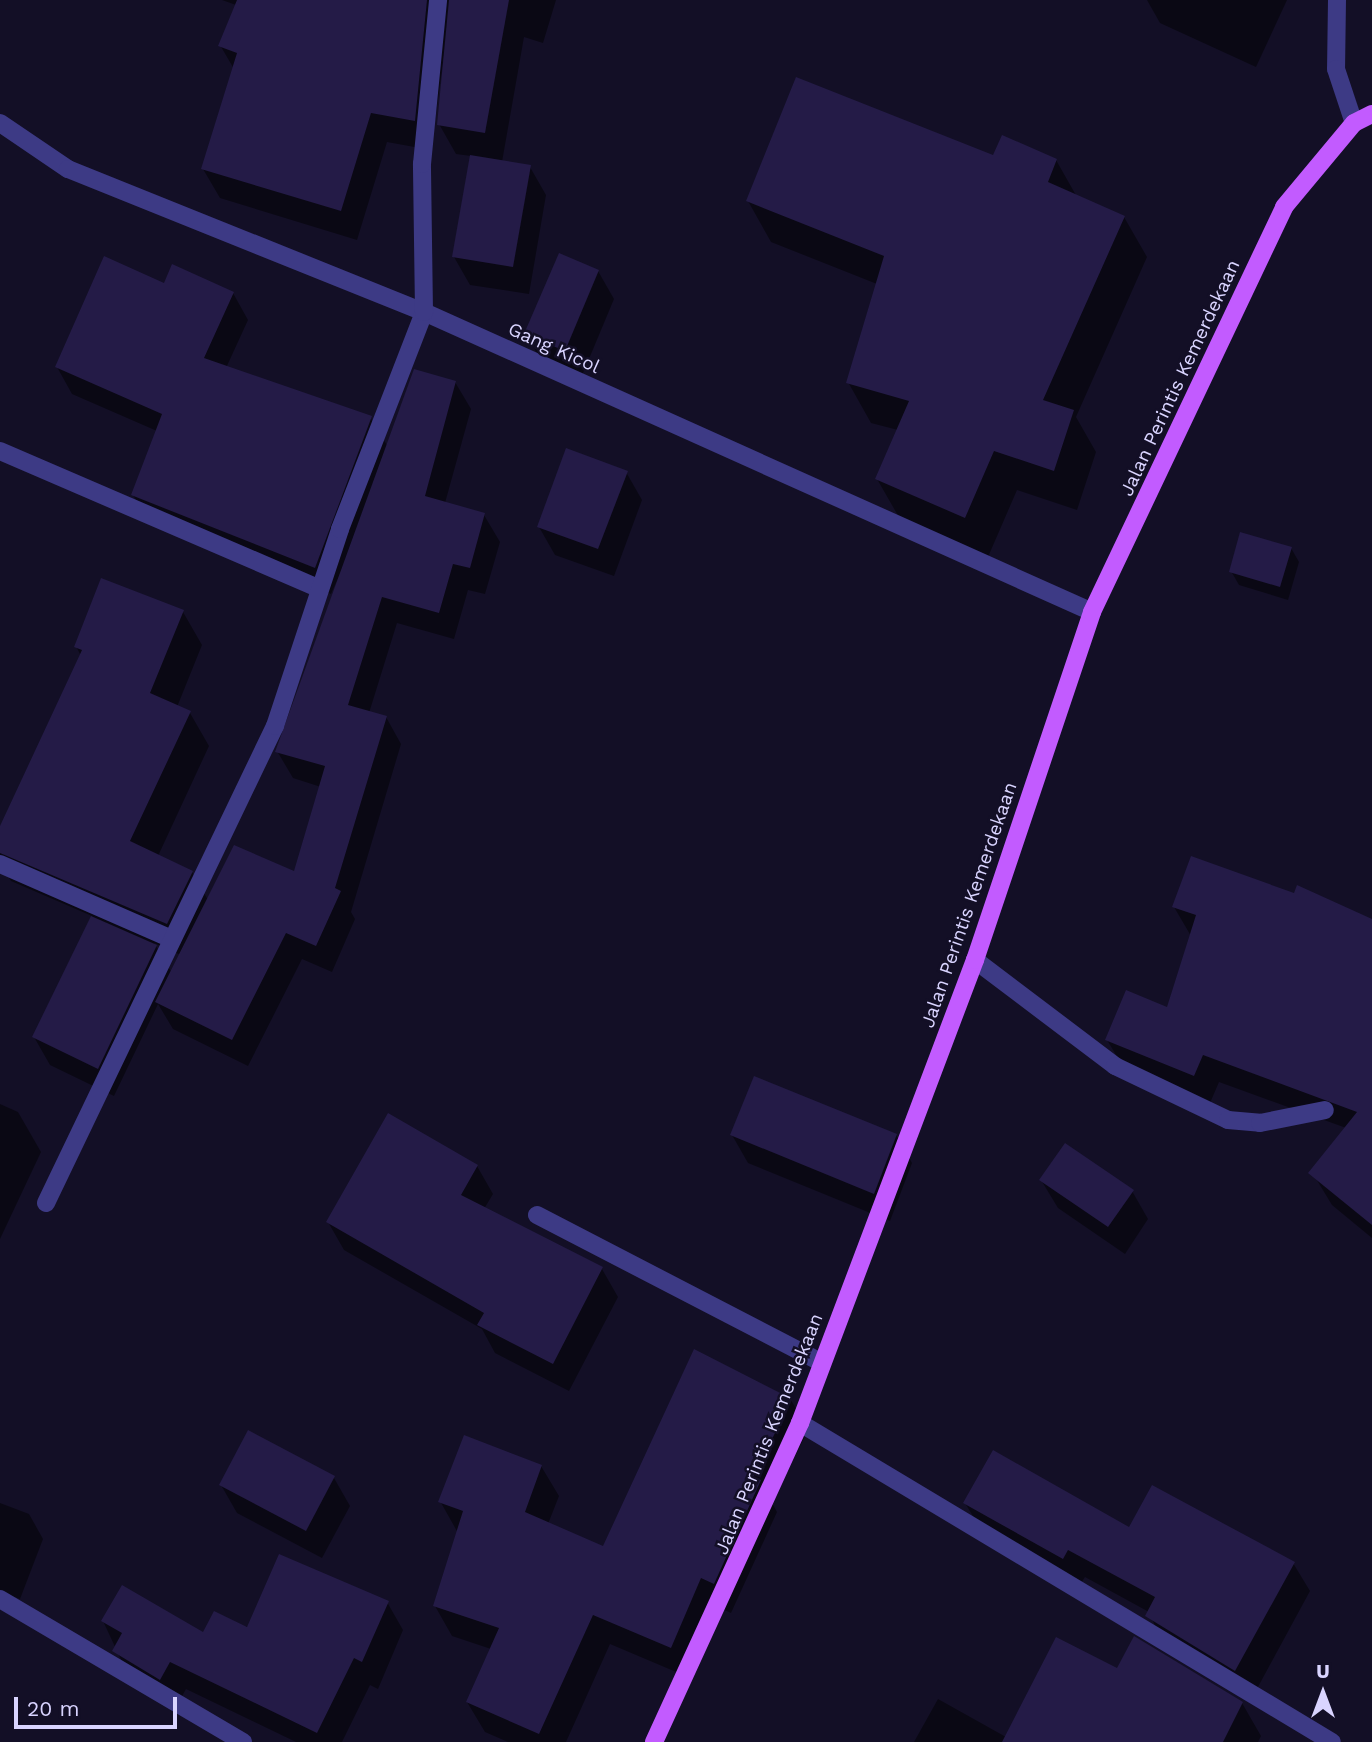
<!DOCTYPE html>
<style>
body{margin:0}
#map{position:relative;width:1372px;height:1742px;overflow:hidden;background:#130f26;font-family:"Work Sans",sans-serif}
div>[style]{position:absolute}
.shadow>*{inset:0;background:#0007}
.building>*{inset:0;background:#241b47}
.lane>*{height:18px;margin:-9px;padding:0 9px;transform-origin:9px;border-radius:9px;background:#3d3a85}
.street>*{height:18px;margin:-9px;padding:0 9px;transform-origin:9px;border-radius:9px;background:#3d3a85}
.primary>*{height:18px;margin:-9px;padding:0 9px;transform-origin:9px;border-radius:9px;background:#c25bff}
span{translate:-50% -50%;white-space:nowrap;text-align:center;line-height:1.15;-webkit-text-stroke:5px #130f26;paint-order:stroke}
.street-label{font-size:19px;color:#d9d4ff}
.north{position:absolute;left:1288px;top:1658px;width:70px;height:70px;-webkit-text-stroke:5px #130f26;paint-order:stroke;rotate:0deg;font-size:19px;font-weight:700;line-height:28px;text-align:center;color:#d9d4ff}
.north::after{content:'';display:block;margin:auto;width:24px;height:32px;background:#d9d4ff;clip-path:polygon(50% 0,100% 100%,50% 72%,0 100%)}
.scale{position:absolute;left:14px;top:1697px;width:163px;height:32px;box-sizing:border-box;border:4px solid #d9d4ff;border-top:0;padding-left:9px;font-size:21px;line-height:24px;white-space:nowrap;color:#d9d4ff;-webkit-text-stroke:5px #130f26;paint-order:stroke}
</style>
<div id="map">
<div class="shadow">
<div style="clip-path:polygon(222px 0,556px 0,543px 43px,524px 37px,502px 162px,530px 167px,546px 195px,529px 294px,470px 285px,454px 257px,471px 156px,456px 154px,439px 124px,449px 19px,431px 150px,387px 142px,357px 240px,220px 198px,203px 169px,234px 69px,220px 45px,236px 5px)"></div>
<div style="clip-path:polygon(1147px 0,1287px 0,1256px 67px,1160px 23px)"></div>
<div style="clip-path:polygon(994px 157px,1056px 160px,1077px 197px,1124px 217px,1147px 257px,1076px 417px,1096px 452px,1077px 510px,1017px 490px,988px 557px,900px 519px,877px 479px,898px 430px,871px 423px,848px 382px,877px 284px,771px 242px,748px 201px)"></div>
<div style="clip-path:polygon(598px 271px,614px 299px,581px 378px,542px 362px,526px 334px)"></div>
<div style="clip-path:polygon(evenodd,165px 285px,233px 293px,248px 320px,226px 368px,370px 417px,388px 447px,455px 382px,471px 409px,445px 503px,484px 515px,500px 542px,485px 594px,468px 590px,454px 639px,397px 623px,369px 713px,386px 717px,401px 744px,351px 912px,355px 919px,332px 972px,302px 959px,248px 1066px,173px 1029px,158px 1004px,114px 1096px,50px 1065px,34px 1037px,92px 916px,11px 881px,0 862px,0 829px,81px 656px,76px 646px,183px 612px,202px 645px,177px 707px,190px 713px,209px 746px,158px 856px,192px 872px,208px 900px,295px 873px,321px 787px,293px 778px,277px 751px,347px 558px,331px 594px,149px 522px,133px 495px,157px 431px,72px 394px,57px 367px,165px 285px,154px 943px,181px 955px,172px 973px,154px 943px)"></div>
<div style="clip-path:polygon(626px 472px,642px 500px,614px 576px,555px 555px,539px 527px)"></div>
<div style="clip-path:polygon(1291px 548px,1299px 562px,1288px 600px,1239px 585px,1231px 571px)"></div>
<div style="clip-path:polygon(1174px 907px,1372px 921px,1372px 1081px,1349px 1129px,1219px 1082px,1210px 1103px,1124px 1068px,1107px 1040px,1168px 1009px,1191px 936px)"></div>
<div style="clip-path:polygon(0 1104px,18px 1112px,41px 1152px,0 1239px)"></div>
<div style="clip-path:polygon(1372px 1111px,1372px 1238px,1332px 1205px,1315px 1177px)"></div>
<div style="clip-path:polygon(732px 1135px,896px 1135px,912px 1163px,890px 1221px,748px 1163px)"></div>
<div style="clip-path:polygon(477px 1166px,493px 1194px,484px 1209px,602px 1269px,618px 1297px,569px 1391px,495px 1353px,482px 1329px,344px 1250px,328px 1222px)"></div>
<div style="clip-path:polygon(1041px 1180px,1132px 1191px,1148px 1219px,1125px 1254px,1058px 1208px)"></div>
<div style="clip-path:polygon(791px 1400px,808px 1430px,772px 1503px,777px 1512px,731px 1613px,718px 1607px,688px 1677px,610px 1644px,566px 1742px,508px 1742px,485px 1732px,467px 1702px,491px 1649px,452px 1636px,435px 1606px,458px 1533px,440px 1501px,541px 1466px,559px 1496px,548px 1524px,604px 1549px)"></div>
<div style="clip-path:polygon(334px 1478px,350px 1506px,322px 1558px,237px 1513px,221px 1485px)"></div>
<div style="clip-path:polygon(0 1503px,29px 1514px,43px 1539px,20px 1599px,0 1592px)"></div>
<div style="clip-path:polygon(965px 1503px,1293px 1563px,1310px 1591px,1252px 1698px,1163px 1644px,1149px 1612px,1085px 1577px,1079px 1586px,982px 1531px)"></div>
<div style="clip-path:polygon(387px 1602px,403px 1630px,378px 1689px,370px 1685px,342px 1742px,296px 1742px,186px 1689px,176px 1707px,130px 1679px,103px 1621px,204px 1634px)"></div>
<div style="clip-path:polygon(1118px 1670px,1242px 1703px,1261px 1736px,1258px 1742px,914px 1742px,938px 1699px,1006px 1737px)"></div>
</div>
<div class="building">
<div style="clip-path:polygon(237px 0,427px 0,415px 121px,371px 113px,341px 211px,201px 169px,237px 53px,218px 46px)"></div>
<div style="clip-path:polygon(449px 0,509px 0,485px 133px,437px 125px)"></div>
<div style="clip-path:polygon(796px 77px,993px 155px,1002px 135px,1057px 159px,1048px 182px,1125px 216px,1043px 400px,1074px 410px,1054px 471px,994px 451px,965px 518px,875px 479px,909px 401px,846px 383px,884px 256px,746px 201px)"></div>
<div style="clip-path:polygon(470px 155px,531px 165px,513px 267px,452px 257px)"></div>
<div style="clip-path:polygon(559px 253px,599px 270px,565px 351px,524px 334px)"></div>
<div style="clip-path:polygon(104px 256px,164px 283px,172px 264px,234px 292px,204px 358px,372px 416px,315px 568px,131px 495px,162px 414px,55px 367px)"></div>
<div style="clip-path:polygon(414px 369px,456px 381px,425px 496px,485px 513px,470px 568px,453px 564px,439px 613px,382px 597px,348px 705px,387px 716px,335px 888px,341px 891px,316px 946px,286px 933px,232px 1040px,155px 1002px,234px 845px,294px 871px,325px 766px,275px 752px)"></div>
<div style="clip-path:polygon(566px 448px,628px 471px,598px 549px,537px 527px)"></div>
<div style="clip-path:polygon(1240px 532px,1292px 547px,1280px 587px,1229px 572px)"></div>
<div style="clip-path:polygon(101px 578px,184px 610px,150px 693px,191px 711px,130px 841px,193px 871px,167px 924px,0 853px,0 826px,82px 650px,74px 647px)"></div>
<div style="clip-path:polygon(1191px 856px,1294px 893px,1297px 885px,1372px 919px,1372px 1225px,1308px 1173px,1357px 1112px,1203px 1055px,1194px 1076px,1105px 1040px,1126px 990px,1167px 1007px,1196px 915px,1172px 907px)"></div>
<div style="clip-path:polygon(91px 916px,157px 945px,98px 1069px,32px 1037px)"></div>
<div style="clip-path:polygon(754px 1076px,897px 1134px,874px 1194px,730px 1135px)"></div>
<div style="clip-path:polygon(388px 1113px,478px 1165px,461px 1195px,603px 1267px,553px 1364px,477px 1325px,484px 1313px,326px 1222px)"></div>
<div style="clip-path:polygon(1065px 1143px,1134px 1190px,1108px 1227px,1039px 1180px)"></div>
<div style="clip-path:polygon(694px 1349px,792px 1399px,753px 1477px,761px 1480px,714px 1584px,701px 1578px,671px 1648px,593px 1615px,539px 1734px,466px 1702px,499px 1628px,433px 1606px,463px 1511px,438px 1502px,464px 1435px,542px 1465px,525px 1512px,603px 1546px)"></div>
<div style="clip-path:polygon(248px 1430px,335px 1476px,306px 1531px,219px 1485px)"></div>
<div style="clip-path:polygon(993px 1450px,1129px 1527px,1152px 1485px,1295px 1562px,1235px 1671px,1145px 1616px,1155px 1597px,1068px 1550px,1063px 1559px,963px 1503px)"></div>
<div style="clip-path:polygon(279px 1554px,389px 1601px,362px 1662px,354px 1658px,317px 1733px,170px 1662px,160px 1680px,112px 1651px,122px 1633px,101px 1621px,122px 1585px,203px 1632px,214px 1611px,247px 1627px)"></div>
<div style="clip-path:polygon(1134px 1636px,1243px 1702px,1223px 1742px,1002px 1742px,1056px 1637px,1117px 1668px)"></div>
</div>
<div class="lane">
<div style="left:1337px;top:0;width:69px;rotate:90.8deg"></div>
<div style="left:1336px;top:69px;width:57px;rotate:71.6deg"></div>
</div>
<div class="street">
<div style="left:0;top:123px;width:82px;rotate:34.1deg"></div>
<div style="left:68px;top:169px;width:384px;rotate:21.9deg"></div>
<div style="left:424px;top:312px;width:732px;rotate:24.18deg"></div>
<div style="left:0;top:451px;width:348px;rotate:23.3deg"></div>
<div style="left:0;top:864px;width:188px;rotate:23.6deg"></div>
<div style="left:975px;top:960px;width:176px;rotate:37.1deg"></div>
<div style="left:1115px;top:1066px;width:125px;rotate:25.5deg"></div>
<div style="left:1228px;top:1120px;width:32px;rotate:5deg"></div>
<div style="left:1260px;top:1123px;width:66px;rotate:-11.3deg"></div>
<div style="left:46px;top:1203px;width:529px;rotate:-64.36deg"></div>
<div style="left:275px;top:726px;width:207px;rotate:-71.7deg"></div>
<div style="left:340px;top:529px;width:233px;rotate:-68.8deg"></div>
<div style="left:424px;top:312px;width:148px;rotate:-90.8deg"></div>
<div style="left:422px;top:164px;width:165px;rotate:-84.4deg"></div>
<div style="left:537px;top:1215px;width:321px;rotate:27.4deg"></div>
<div style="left:800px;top:1423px;width:620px;rotate:30.95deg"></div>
<div style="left:0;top:1599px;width:282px;rotate:30.5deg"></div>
</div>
<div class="primary">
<div style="left:654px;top:1742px;width:351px;rotate:-65.4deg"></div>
<div style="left:800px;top:1423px;width:495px;rotate:-69.3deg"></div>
<div style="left:975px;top:960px;width:367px;rotate:-71.4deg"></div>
<div style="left:1092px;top:612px;width:448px;rotate:-64.6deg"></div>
<div style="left:1284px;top:207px;width:109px;rotate:-50.2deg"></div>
<div style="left:1354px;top:123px;width:20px;rotate:-27deg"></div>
</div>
<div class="street-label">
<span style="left:554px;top:348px;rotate:24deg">Gang Kicol</span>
<span style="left:1180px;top:378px;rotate:-65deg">Jalan Perintis Kemerdekaan</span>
<span style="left:969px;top:905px;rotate:-71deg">Jalan Perintis Kemerdekaan</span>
<span style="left:769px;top:1434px;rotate:-68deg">Jalan Perintis Kemerdekaan</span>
</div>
<div class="north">U</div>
<div class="scale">20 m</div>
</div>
